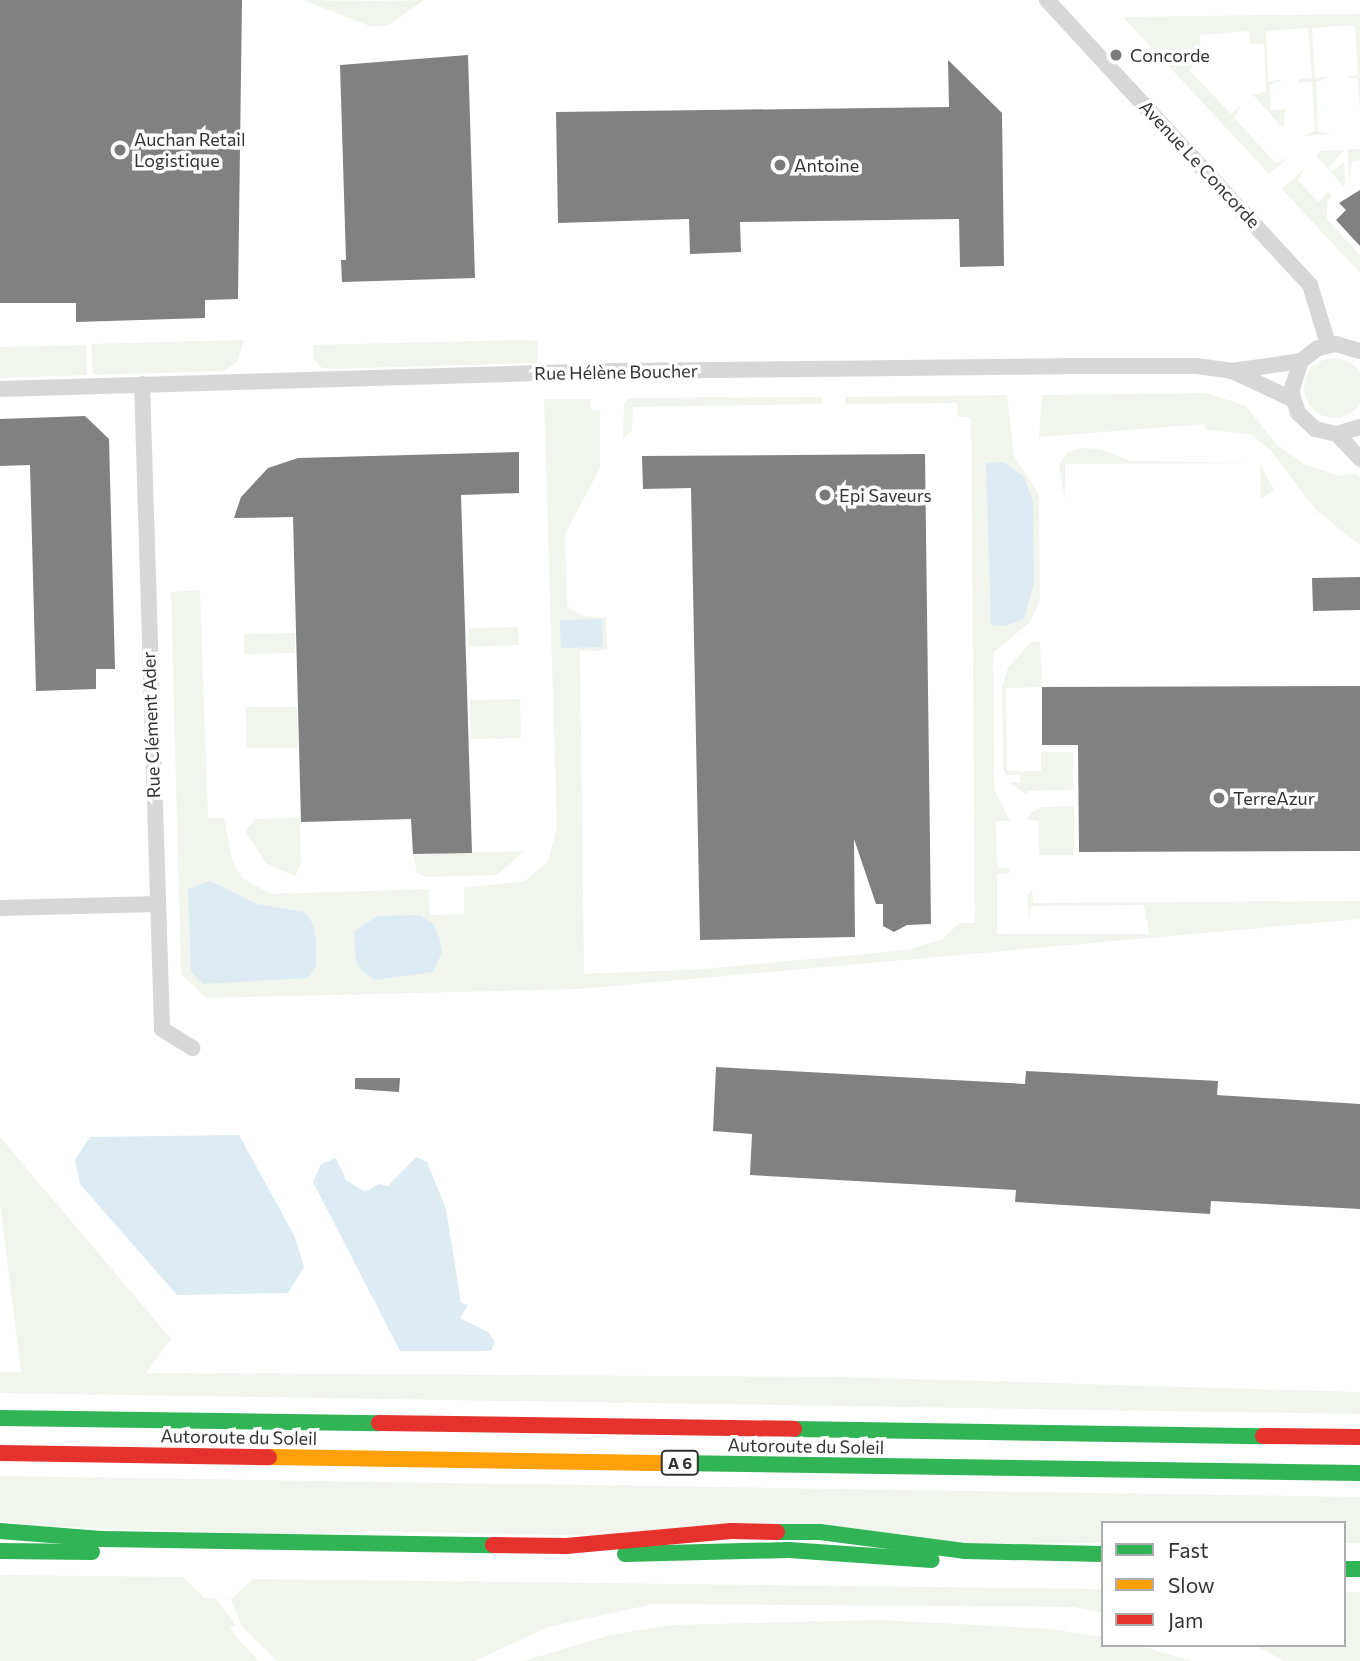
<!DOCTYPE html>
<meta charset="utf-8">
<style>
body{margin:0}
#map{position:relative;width:1360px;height:1661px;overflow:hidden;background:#fff;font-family:Commissioner,sans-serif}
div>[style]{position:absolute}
.green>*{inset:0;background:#f1f5ed}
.round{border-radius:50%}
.water>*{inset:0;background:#ddebf3}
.building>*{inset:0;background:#818181}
.street>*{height:16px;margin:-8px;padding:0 8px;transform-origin:8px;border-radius:8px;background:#d7d7d7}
.fast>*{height:16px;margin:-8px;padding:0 8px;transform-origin:8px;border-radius:8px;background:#30b455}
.slow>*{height:16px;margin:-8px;padding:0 8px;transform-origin:8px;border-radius:8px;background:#ff9f0a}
.jam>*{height:16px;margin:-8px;padding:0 8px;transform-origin:8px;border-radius:8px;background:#e5322d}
.dots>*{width:19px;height:19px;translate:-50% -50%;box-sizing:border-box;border:4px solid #fff;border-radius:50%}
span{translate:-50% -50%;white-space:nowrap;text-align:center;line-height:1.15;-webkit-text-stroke:7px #fff;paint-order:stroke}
.shield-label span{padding:2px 5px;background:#fff;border:2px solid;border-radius:5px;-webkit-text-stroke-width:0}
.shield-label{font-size:16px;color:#333;font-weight:700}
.poi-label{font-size:18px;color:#333}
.left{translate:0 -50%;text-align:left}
.street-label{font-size:18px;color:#333}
.legend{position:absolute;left:1101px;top:1521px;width:245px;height:126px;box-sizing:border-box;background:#fff;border:2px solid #adadad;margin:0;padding:9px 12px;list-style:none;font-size:21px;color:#333}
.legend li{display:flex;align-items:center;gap:14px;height:35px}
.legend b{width:35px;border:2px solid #adadad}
</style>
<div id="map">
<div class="green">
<div style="clip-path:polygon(303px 0,373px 1px,424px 0,389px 25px,372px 27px)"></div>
<div style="clip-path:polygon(1360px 14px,1360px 111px,1358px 79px,1345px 77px,1358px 75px,1355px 25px,1312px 28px,1315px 78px,1329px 77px,1316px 82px,1318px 131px,1332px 134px,1302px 136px,1315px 131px,1312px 82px,1299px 83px,1299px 79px,1312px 78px,1308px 28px,1266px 31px,1268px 81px,1283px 80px,1270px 85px,1271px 110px,1285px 109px,1284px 129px,1253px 95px,1266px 91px,1264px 44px,1250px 44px,1249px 31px,1200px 35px,1201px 58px,1189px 70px,1231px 114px,1241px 106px,1234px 118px,1276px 163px,1289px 157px,1269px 174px,1123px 17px)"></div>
<div style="clip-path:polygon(1348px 149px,1360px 149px,1360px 160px,1352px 161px,1349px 185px)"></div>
<div style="clip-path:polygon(1344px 150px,1328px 169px,1316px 156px,1320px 151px)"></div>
<div style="clip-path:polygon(1344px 162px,1345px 185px,1343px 186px,1331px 172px)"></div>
<div style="clip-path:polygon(1305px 168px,1298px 180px,1318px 202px,1328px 192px,1332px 196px,1327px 202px,1327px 219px,1360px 255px,1360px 273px,1282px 189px)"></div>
<div style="clip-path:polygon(244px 340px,237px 362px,224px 371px,93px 375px,91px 344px)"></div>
<div style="clip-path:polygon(525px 340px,538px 341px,538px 363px,332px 369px,322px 368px,314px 359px,313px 345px)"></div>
<div style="clip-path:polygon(86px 345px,87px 375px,0 378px,0 347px)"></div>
<div class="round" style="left:1304px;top:358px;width:60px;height:60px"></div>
<div style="clip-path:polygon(1205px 393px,1245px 405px,1276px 444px,1304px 464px,1339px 476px,1355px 473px,1360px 477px,1360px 545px,1317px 511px,1271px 451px,1251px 434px,1206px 430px,1205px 424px,1039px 437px,1042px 395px)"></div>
<div style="clip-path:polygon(1007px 395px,1014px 456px,1039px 494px,1040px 600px,1030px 622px,993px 653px,994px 789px,1010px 821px,996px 821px,997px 867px,1010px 868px,1010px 873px,997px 874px,997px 934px,1149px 934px,1144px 905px,1032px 906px,1029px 918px,1027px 896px,1032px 890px,1033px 903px,1360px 901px,1360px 919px,580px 989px,206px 998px,181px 974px,171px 592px,200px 590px,208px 818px,224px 818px,232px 860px,242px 878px,271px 894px,429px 889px,430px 915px,464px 914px,464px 888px,525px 881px,548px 861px,557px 828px,544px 399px,590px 399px,591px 410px,600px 410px,600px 468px,565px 534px,567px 606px,582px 616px,606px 617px,607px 650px,580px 651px,584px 974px,703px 969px,908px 950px,942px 939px,960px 923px,975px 923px,971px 417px,958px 417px,957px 403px,845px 404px,845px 397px)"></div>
<div style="clip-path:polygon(821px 397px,823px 404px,633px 407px,632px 430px,623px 439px,624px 404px,629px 398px)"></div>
<div style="clip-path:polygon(1081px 448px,1100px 449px,1131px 461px,1259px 463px,1065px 464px,1065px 500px,1059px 465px,1067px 453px)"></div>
<div style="clip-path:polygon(1260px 464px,1274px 490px,1261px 499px)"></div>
<div style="clip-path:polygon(518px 627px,519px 645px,469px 647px,469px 628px)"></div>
<div style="clip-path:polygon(295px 633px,295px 653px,244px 654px,244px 634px)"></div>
<div style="clip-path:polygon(1040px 641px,1042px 687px,1006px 688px,1007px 771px,1041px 771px,1041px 752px,1073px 752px,1073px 790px,1028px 791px,1027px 795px,1009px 782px,1020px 783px,1020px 775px,1007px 775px,1003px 770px,1002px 687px,1008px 668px,1030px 643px)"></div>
<div style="clip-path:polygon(520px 699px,521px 738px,471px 739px,470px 700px)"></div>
<div style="clip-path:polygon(246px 707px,297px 707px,298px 748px,247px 748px)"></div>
<div style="clip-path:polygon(1074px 806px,1074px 855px,1039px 855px,1039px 821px,1027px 820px,1031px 813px,1042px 807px)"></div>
<div style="clip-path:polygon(300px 818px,301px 864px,295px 876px,266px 863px,245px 831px,256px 819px)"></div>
<div style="clip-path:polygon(524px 851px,497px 875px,426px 877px,417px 873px,413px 854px)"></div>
<div style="clip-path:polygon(0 1137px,171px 1339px,146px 1373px,842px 1377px,1360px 1392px,1360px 1414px,0 1393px,0 1372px,21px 1372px,0 1204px)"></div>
<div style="clip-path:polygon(0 1476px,1360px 1497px,1360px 1543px,1344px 1543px,1344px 1523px,1103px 1523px,1103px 1543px,978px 1544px,370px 1531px,299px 1535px,30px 1526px,0 1520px)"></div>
<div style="clip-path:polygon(0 1575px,183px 1577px,204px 1598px,217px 1599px,236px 1626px,230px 1627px,238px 1639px,259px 1661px,0 1661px)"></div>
<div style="clip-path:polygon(253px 1579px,1103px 1589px,1103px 1613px,1074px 1607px,653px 1604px,548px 1627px,474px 1661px,277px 1661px,242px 1627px,231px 1599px)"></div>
<div style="clip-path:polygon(1344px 1592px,1360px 1592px,1360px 1661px,1285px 1661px,1254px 1645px,1344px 1645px)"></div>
<div style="clip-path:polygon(881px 1620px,1050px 1629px,1103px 1637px,1103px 1645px,1138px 1645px,1192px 1661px,523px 1661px,611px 1635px,671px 1625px)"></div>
</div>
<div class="water">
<div style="clip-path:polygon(1004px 462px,1023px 476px,1033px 501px,1034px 583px,1024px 619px,1005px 626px,991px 625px,986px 463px)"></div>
<div style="clip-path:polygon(602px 619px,603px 647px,561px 648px,560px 620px)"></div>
<div style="clip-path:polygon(210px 881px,257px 904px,304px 912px,313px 924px,316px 940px,316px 967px,307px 978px,203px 984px,191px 972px,188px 889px)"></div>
<div style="clip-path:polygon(420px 915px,434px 925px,439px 937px,442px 952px,433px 972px,375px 980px,363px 972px,356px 962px,354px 932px,377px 916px)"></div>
<div style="clip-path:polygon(239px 1135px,295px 1237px,304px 1267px,288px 1293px,177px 1295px,80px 1184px,75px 1160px,90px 1137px)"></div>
<div style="clip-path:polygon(416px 1157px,427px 1162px,446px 1209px,461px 1303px,468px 1305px,460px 1318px,488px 1332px,495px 1342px,491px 1351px,400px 1351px,313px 1182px,321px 1164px,336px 1158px,346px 1180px,365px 1192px,379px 1184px,388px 1186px)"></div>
</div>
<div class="building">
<div style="clip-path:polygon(0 0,242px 0,238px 299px,205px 300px,205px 318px,76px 322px,76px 303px,0 303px)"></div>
<div style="clip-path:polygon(468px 55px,475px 278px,342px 282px,341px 260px,346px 260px,340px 65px)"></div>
<div style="clip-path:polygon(948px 60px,1002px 113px,1004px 266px,960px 267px,959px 219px,740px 222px,741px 252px,690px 254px,689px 219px,558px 223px,556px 112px,949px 107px)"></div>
<div style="clip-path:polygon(1360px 190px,1360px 246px,1336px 220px,1346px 210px,1339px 203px)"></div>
<div style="clip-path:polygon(85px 416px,109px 439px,115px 669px,96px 669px,96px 689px,36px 691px,30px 465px,0 466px,0 419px)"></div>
<div style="clip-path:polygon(519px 452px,519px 493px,461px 495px,472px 853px,413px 854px,411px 819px,301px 822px,293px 517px,234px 518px,241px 497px,268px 468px,298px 458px)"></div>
<div style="clip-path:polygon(925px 454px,931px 924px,907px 925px,894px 932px,883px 926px,883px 904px,876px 904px,854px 839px,855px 937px,700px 940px,691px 488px,643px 489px,642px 456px)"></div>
<div style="clip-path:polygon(1360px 577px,1360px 610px,1313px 611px,1312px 578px)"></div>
<div style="clip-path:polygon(1360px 686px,1360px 851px,1079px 852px,1078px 745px,1042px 745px,1042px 687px)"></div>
<div style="clip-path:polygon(716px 1067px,1025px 1084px,1026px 1071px,1218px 1081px,1217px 1095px,1360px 1104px,1360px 1209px,1211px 1201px,1210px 1214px,1015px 1202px,1016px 1190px,750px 1175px,752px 1134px,713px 1131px)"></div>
<div style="clip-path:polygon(355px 1078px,400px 1078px,399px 1092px,355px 1089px)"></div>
</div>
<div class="street">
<div style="left:1047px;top:0;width:388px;rotate:47.3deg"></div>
<div style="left:1310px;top:285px;width:62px;rotate:73deg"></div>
<div style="left:1360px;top:351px;width:25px;rotate:-164deg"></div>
<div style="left:1336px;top:344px;width:18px;rotate:167deg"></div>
<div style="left:1318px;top:348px;width:21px;rotate:143deg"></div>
<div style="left:1301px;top:361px;width:32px;rotate:108deg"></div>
<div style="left:1291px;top:391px;width:23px;rotate:72deg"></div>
<div style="left:1298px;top:413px;width:23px;rotate:43deg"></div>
<div style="left:1315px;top:429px;width:23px;rotate:13deg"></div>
<div style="left:1337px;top:434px;width:24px;rotate:-17deg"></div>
<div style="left:1232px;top:371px;width:66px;rotate:25deg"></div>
<div style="left:142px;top:384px;width:645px;rotate:88.22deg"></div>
<div style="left:162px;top:1029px;width:36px;rotate:32deg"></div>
<div style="left:0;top:389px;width:609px;rotate:-1.69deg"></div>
<div style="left:609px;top:371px;width:454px;rotate:-0.6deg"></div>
<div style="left:1063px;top:366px;width:134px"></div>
<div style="left:1197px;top:366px;width:35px;rotate:8deg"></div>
<div style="left:1232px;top:371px;width:70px;rotate:-8.2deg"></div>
<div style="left:1337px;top:434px;width:34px;rotate:47deg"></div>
<div style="left:0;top:908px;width:157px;rotate:-1.5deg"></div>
</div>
<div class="fast">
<div style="left:0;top:1418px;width:379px;rotate:0.8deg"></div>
<div style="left:794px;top:1429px;width:469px;rotate:0.9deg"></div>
<div style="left:672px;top:1463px;width:688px;rotate:0.83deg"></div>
<div style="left:0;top:1531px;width:102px;rotate:4.5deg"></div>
<div style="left:102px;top:1539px;width:391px;rotate:0.9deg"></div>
<div style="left:777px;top:1532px;width:43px"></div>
<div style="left:820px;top:1532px;width:145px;rotate:7.5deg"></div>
<div style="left:964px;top:1551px;width:139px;rotate:1.2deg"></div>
<div style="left:0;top:1551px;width:92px;rotate:0.6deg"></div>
<div style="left:625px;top:1554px;width:164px;rotate:-1.4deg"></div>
<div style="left:789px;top:1550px;width:143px;rotate:4deg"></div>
<div style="left:1344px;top:1569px;width:16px"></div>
</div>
<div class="slow">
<div style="left:269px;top:1457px;width:403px;rotate:0.9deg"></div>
</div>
<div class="jam">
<div style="left:379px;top:1423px;width:415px;rotate:0.8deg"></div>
<div style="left:1263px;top:1436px;width:97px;rotate:0.6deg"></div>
<div style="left:0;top:1453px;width:269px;rotate:0.9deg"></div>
<div style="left:493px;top:1545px;width:73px;rotate:0.8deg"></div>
<div style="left:566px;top:1546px;width:166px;rotate:-5.2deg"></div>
<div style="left:731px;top:1531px;width:46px;rotate:1.2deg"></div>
</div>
<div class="dots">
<div style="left:1116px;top:55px;background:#7a7a7a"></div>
<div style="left:120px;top:150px;background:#7a7a7a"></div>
<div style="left:780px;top:165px;background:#7a7a7a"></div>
<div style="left:825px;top:495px;background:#7a7a7a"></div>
<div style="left:1219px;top:798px;background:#7a7a7a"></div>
</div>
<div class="shield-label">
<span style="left:680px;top:1463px">A 6</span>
</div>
<div class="poi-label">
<span class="left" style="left:1130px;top:55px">Concorde</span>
<span class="left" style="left:134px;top:150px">Auchan Retail<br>Logistique</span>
<span class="left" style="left:794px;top:165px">Antoine</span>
<span class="left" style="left:839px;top:495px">Epi Saveurs</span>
<span class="left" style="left:1233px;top:798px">TerreAzur</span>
</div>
<div class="street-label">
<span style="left:1200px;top:164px;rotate:47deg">Avenue Le Concorde</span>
<span style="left:616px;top:372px;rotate:-1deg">Rue Hélène Boucher</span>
<span style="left:151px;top:725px;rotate:-92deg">Rue Clément Ader</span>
<span style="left:239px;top:1437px;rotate:1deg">Autoroute du Soleil</span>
<span style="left:806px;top:1446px;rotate:1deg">Autoroute du Soleil</span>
</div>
<ul class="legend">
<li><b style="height:9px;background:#30b455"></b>Fast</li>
<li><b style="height:9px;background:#ff9f0a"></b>Slow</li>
<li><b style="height:9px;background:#e5322d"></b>Jam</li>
</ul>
</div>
